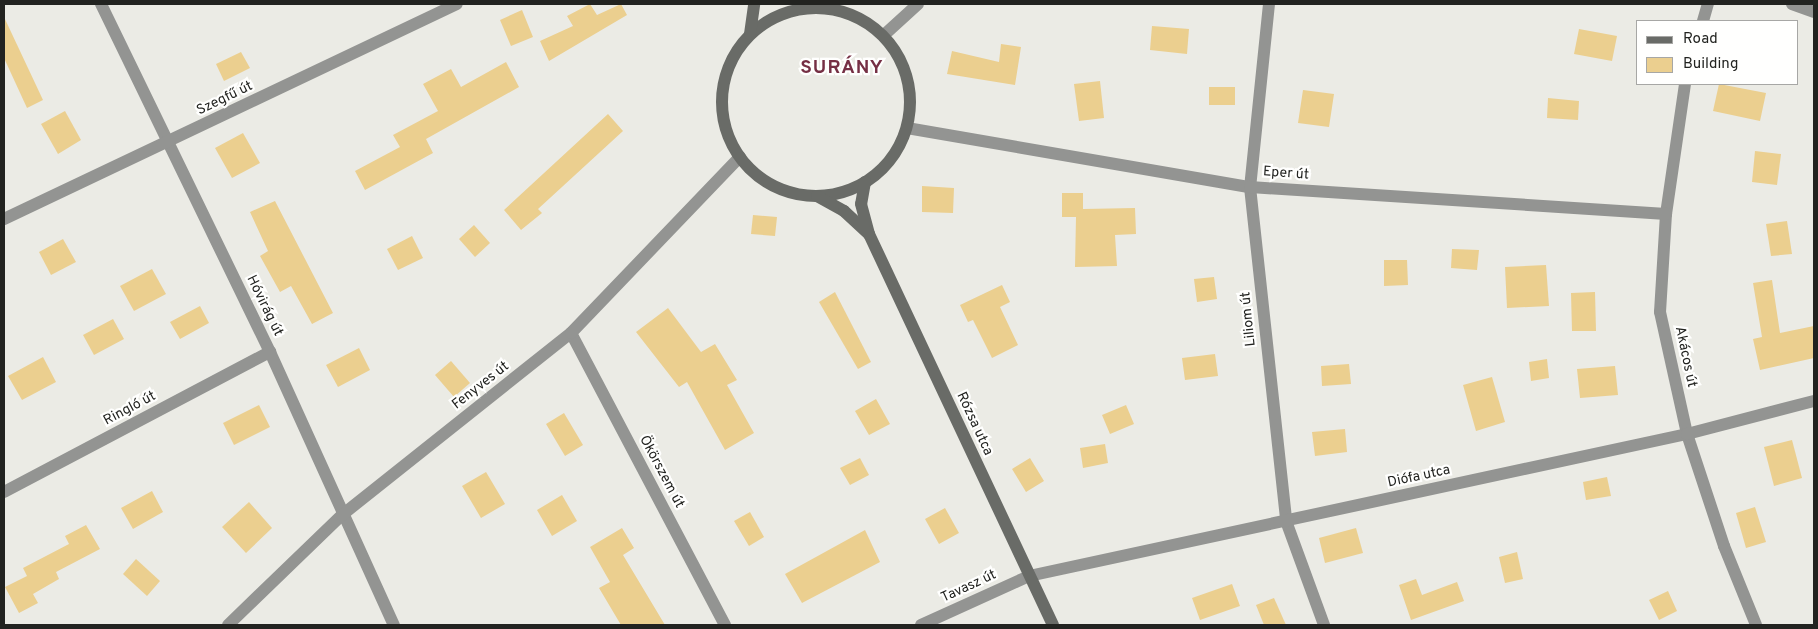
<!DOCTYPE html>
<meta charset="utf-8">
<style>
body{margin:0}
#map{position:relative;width:1818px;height:629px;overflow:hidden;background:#ebebe5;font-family:Overpass,sans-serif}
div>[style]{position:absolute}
.building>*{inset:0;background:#ebcf8f}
.street>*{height:12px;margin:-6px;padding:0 6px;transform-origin:6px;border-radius:6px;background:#939492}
.secondary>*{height:12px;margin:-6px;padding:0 6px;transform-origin:6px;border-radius:6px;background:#696b67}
.secondary>.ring{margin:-6px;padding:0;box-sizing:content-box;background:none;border:12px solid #696b67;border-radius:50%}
span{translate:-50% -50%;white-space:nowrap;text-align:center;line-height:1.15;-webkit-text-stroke:4.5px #fffffe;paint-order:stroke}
.street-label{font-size:14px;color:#222320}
.district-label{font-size:19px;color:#752f44;font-weight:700;letter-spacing:1px}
.frame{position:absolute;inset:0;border:5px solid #222320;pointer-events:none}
.legend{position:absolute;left:1636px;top:20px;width:162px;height:65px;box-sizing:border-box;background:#fffffe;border:1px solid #a7a7a5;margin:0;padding:6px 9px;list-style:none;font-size:15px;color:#222320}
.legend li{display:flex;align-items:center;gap:10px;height:25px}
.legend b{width:25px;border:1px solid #a7a7a5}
</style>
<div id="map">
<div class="building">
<div style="clip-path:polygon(590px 4px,597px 15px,621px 4px,627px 15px,549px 61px,540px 41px,573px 26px,567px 16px)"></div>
<div style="clip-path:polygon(522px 10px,533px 37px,511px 46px,500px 20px)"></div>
<div style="clip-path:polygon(4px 17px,43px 100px,27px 108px,4px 58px)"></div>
<div style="clip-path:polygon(1152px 26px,1189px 29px,1187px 54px,1150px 50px)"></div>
<div style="clip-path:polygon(1579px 29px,1617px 36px,1612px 61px,1574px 54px)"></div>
<div style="clip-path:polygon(1001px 44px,1021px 47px,1015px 85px,947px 74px,952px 51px,999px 62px)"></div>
<div style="clip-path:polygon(241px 52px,250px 68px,224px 81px,216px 64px)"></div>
<div style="clip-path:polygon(506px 62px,519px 87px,426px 139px,433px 153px,365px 190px,355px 171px,400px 147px,393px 135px,438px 111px,423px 84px,451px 69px,461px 87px)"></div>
<div style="clip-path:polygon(1100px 81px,1104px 118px,1079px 121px,1074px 84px)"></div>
<div style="clip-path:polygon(1719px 84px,1766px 93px,1760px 121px,1713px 111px)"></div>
<div style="clip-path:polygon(1209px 87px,1235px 87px,1235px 105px,1209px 105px)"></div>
<div style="clip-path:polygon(1303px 90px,1334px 94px,1329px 127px,1298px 123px)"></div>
<div style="clip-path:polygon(1548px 98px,1579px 101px,1578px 120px,1547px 118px)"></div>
<div style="clip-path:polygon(65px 111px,81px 140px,58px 154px,41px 124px)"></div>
<div style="clip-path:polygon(608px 114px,623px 131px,538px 209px,542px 213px,521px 230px,504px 210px)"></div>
<div style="clip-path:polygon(243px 133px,260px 163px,232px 178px,215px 148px)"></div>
<div style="clip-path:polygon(1755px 151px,1781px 154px,1777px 185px,1752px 182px)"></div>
<div style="clip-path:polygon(922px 186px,954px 188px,953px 213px,922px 212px)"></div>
<div style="clip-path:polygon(1062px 193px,1083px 193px,1083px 209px,1135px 208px,1136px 234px,1115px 235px,1117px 266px,1075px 267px,1076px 217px,1062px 217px)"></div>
<div style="clip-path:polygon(275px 201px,333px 313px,312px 324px,291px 286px,280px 292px,260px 256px,268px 251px,250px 212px)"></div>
<div style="clip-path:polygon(753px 215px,777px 217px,775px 236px,751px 234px)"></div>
<div style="clip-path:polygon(1787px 221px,1792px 254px,1771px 256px,1766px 224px)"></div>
<div style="clip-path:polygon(474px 225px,490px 243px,475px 257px,459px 239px)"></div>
<div style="clip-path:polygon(412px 236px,423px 258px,398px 270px,387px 249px)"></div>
<div style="clip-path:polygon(63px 239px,76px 262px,51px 275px,39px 252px)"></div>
<div style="clip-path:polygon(1452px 249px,1479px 250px,1477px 270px,1451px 268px)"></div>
<div style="clip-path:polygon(1384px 260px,1407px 260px,1408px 285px,1384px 286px)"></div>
<div style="clip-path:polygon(1546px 265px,1549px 306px,1507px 308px,1505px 267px)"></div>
<div style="clip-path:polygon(152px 269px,166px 294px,134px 311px,120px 286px)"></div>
<div style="clip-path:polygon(1214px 277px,1217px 299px,1197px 302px,1194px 279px)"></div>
<div style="clip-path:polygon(1772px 280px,1780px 333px,1814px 326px,1814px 358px,1760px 370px,1753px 339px,1762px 337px,1753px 283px)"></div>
<div style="clip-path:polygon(1002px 285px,1010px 302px,1000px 307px,1018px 345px,992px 358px,973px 320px,968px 322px,960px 305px)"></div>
<div style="clip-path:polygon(835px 292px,871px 362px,858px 369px,819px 302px)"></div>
<div style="clip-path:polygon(1595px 292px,1596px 331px,1572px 331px,1571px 293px)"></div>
<div style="clip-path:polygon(200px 306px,209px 323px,180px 339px,170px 322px)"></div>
<div style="clip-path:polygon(668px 308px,701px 352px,715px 344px,737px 380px,727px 385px,754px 433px,725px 450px,687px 382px,679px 387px,636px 332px)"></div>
<div style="clip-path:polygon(113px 319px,124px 339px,94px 355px,83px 335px)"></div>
<div style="clip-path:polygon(359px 348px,370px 370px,338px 387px,326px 365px)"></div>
<div style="clip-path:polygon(1215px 354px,1218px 376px,1185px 380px,1182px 358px)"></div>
<div style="clip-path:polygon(43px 357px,56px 382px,22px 400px,8px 376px)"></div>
<div style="clip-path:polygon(1547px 359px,1549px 378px,1531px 381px,1529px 362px)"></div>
<div style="clip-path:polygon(451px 361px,470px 383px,454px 397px,435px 375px)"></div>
<div style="clip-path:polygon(1349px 364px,1351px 384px,1322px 386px,1321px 366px)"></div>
<div style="clip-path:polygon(1615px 366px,1618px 395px,1580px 398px,1577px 369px)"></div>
<div style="clip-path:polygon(1492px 377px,1505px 422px,1476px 431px,1463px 385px)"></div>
<div style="clip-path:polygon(876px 399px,890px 424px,869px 435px,855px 411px)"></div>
<div style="clip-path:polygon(259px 405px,270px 427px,234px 445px,223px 423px)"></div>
<div style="clip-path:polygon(1126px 405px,1134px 424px,1110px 434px,1102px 415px)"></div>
<div style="clip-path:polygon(564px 413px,583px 445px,565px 456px,546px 424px)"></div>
<div style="clip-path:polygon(1345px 429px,1347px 452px,1315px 456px,1312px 432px)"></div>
<div style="clip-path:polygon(1792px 440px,1802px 478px,1774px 486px,1764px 447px)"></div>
<div style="clip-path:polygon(1105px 444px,1108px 463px,1083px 468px,1080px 448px)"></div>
<div style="clip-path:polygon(860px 458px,869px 475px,850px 485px,840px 468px)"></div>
<div style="clip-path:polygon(1030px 458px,1044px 481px,1026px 492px,1012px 469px)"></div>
<div style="clip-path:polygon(486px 472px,505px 504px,481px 518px,462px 486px)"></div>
<div style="clip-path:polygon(1607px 477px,1611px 496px,1586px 500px,1583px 482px)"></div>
<div style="clip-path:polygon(152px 491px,163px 512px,133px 529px,121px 508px)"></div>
<div style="clip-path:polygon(562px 495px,577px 521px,552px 536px,537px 510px)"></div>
<div style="clip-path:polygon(249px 502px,272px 528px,246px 553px,222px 527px)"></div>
<div style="clip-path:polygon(1755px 507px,1766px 542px,1746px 548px,1736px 513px)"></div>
<div style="clip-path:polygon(945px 508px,959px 533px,939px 544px,925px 519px)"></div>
<div style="clip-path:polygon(750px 512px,764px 537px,749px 546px,734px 521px)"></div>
<div style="clip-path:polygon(86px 525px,100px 549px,56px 572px,59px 579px,33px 594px,38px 603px,19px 613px,5px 587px,27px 576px,23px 568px,69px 544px,65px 536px)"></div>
<div style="clip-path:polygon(622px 528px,634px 548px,623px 555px,665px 625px,621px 625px,599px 588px,610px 582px,590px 547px)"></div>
<div style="clip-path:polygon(1356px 528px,1363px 553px,1325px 563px,1319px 538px)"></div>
<div style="clip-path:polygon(865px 530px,880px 562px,802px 603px,785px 574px)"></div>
<div style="clip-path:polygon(1517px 552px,1523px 579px,1505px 583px,1499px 557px)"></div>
<div style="clip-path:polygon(136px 559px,160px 581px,147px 596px,123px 574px)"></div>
<div style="clip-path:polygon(1416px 579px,1422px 595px,1457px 582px,1464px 601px,1411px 620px,1399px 585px)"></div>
<div style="clip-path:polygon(1232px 584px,1240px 606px,1200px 620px,1192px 598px)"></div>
<div style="clip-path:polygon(1668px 591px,1677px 611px,1659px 620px,1649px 600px)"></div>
<div style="clip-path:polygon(1274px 598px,1286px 625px,1264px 625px,1256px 605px)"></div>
</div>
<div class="street">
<div style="left:101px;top:4px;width:387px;rotate:64.1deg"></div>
<div style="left:270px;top:352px;width:300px;rotate:65.6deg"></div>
<div style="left:1269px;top:4px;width:184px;rotate:95.9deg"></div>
<div style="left:1250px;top:187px;width:336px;rotate:83.8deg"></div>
<div style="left:1286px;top:521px;width:111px;rotate:69.9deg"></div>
<div style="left:1792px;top:4px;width:23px;rotate:20deg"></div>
<div style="left:1703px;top:21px;width:18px;rotate:-74deg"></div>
<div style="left:884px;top:35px;width:46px;rotate:-42.4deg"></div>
<div style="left:1685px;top:84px;width:131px;rotate:98.3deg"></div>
<div style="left:1666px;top:214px;width:98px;rotate:93.5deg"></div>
<div style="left:1660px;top:312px;width:125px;rotate:77.5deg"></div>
<div style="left:1687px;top:434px;width:118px;rotate:71.7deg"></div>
<div style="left:1724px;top:546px;width:85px;rotate:67.9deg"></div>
<div style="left:907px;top:128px;width:348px;rotate:9.8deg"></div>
<div style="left:1250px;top:187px;width:417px;rotate:3.7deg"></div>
<div style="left:4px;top:219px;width:501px;rotate:-25.39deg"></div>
<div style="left:571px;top:333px;width:330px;rotate:62.2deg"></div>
<div style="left:4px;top:492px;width:301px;rotate:-27.8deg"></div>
<div style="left:228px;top:625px;width:158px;rotate:-44deg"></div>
<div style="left:342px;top:515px;width:293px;rotate:-38.5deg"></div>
<div style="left:571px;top:333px;width:244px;rotate:-46.2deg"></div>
<div style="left:921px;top:625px;width:119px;rotate:-24.4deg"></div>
<div style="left:1029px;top:576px;width:673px;rotate:-12.18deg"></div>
<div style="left:1687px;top:434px;width:131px;rotate:-14.6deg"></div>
</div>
<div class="secondary">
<div class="ring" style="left:722px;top:8px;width:176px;height:176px"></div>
<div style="left:750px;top:34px;width:30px;rotate:-82deg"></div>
<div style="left:865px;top:182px;width:22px;rotate:100deg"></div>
<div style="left:861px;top:204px;width:31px;rotate:75deg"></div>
<div style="left:869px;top:234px;width:432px;rotate:64.8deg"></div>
<div style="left:817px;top:196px;width:31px;rotate:29deg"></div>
<div style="left:844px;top:211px;width:34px;rotate:43deg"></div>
</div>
<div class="street-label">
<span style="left:225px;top:99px;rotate:-26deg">Szegfű út</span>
<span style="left:1286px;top:174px;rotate:4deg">Eper út</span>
<span style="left:264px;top:306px;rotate:64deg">Hóvirág út</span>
<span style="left:1249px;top:319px;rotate:-96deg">Liliom út</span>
<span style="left:1685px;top:357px;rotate:78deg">Akácos út</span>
<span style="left:481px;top:386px;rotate:-38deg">Fenyves út</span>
<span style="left:130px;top:409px;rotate:-28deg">Ringló út</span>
<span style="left:974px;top:424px;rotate:65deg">Rózsa utca</span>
<span style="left:661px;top:472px;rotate:62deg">Ökörszem út</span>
<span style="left:1419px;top:477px;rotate:-12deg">Diófa utca</span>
<span style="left:969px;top:587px;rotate:-25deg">Tavasz út</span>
</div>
<div class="district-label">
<span style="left:842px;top:69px">SURÁNY</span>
</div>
<div class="frame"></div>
<ul class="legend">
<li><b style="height:6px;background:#696b67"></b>Road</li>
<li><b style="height:14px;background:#ebcf8f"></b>Building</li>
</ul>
</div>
